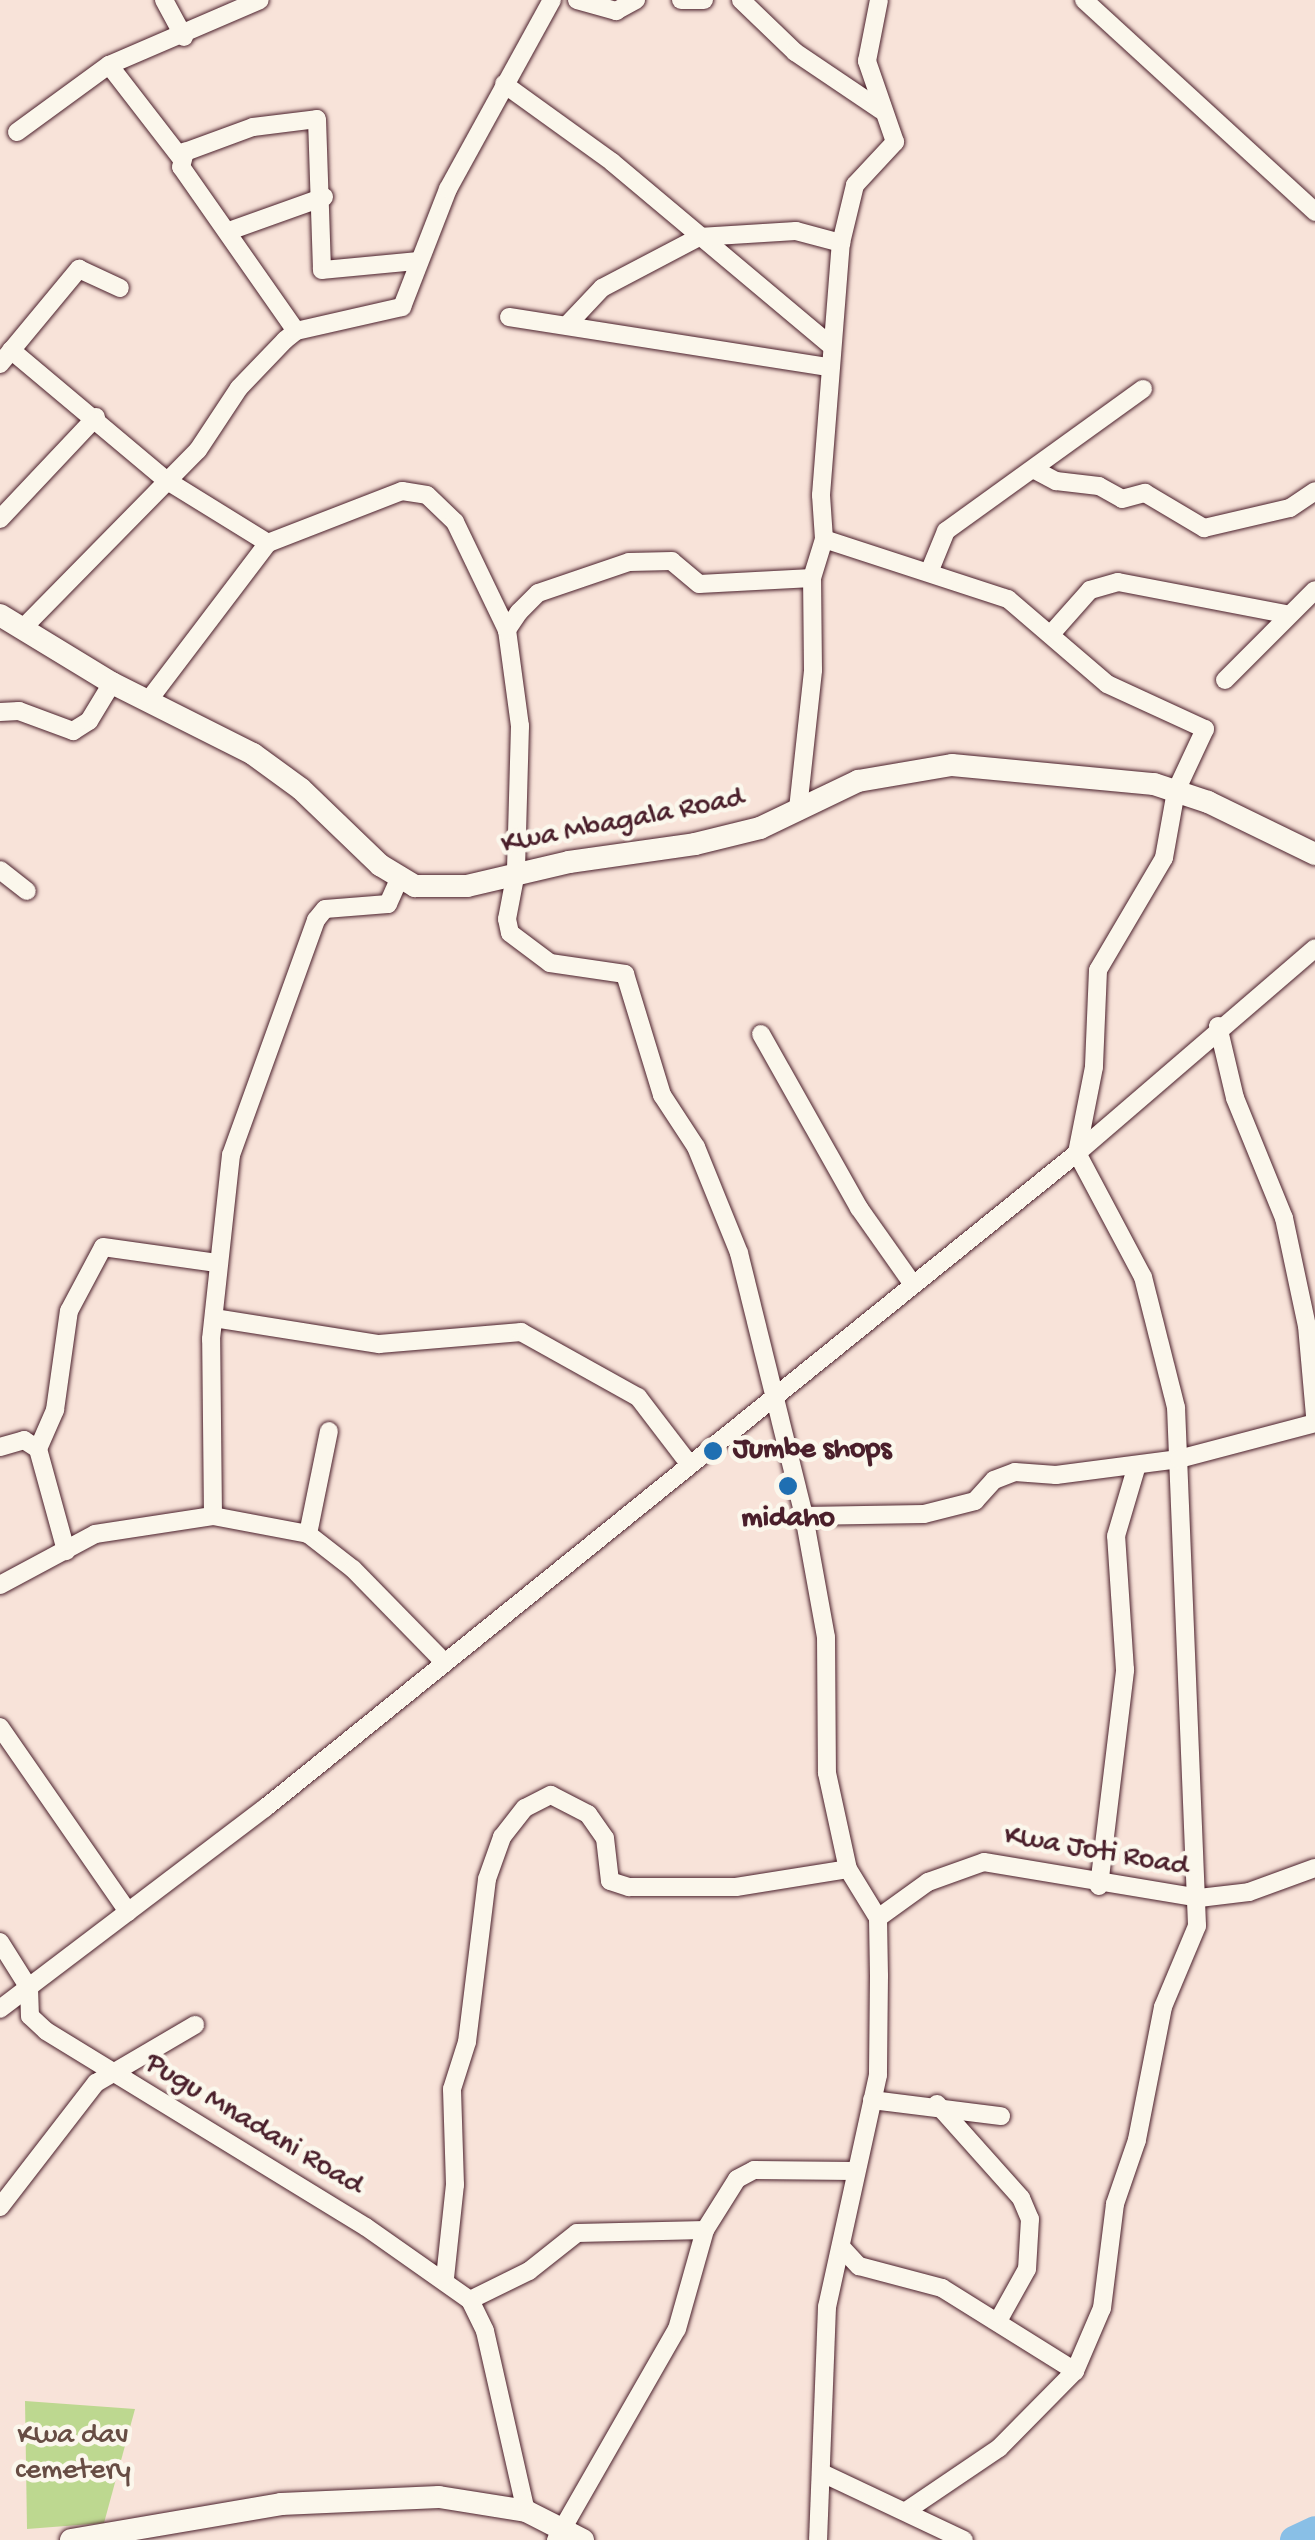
<!DOCTYPE html>
<style>
body{margin:0}
#map{position:relative;width:1315px;height:2540px;overflow:hidden;background:#f8e3d9;font-family:"Gochi Hand",sans-serif}
div>[style]{position:absolute}
.green>*{inset:0;background:#bdd890}
.river>*{height:28px;margin:-14px;padding:0 14px;transform-origin:14px;border-radius:14px;background:#89bfe6}
.roads{filter:drop-shadow(0 0 2px #4a1f2b) drop-shadow(0 0 2px #4a1f2b)}
.minor>*{height:18px;margin:-9px;padding:0 9px;transform-origin:9px;border-radius:9px;background:#fbf7ec}
.tertiary>*{height:22px;margin:-11px;padding:0 11px;transform-origin:11px;border-radius:11px;background:#fbf7ec}
.dots>*{width:28px;height:28px;translate:-50% -50%;box-sizing:border-box;border:5px solid #fbf7ec;border-radius:50%}
span{translate:-50% -50%;white-space:nowrap;text-align:center;line-height:1.15;-webkit-text-stroke:9px #fbf7ec;paint-order:stroke}
.street-label{font-size:30px;color:#4a1f2b}
.poi-label{font-size:30px;color:#4a1f2b;font-weight:700}
.left{translate:0 -50%;text-align:left}
.park-label{font-size:30px;color:#674d44}
</style>
<div id="map">
<div class="green">
<div style="clip-path:polygon(25px 2401px,135px 2409px,104px 2523px,27px 2529px)"></div>
</div>
<div class="river">
<div style="left:1294px;top:2540px;width:23px;rotate:-25deg"></div>
</div>
<div class="roads">
<div class="minor">
<div style="left:164px;top:0;width:42px;rotate:61.6deg"></div>
<div style="left:577px;top:0;width:41px;rotate:15.8deg"></div>
<div style="left:616px;top:11px;width:23px;rotate:-29deg"></div>
<div style="left:681px;top:0;width:23px"></div>
<div style="left:741px;top:0;width:75px;rotate:43.9deg"></div>
<div style="left:795px;top:52px;width:104px;rotate:34deg"></div>
<div style="left:1084px;top:0;width:314px;rotate:42.5deg"></div>
<div style="left:109px;top:65px;width:116px;rotate:52.3deg"></div>
<div style="left:504px;top:84px;width:133px;rotate:35.8deg"></div>
<div style="left:612px;top:162px;width:285px;rotate:40deg"></div>
<div style="left:17px;top:132px;width:114px;rotate:-36.1deg"></div>
<div style="left:109px;top:65px;width:164px;rotate:-23.3deg"></div>
<div style="left:229px;top:231px;width:101px;rotate:-19.7deg"></div>
<div style="left:509px;top:317px;width:325px;rotate:8.9deg"></div>
<div style="left:569px;top:323px;width:48px;rotate:-46.7deg"></div>
<div style="left:602px;top:288px;width:110px;rotate:-27.7deg"></div>
<div style="left:699px;top:237px;width:97px;rotate:-3.5deg"></div>
<div style="left:796px;top:231px;width:47px;rotate:14.9deg"></div>
<div style="left:296px;top:331px;width:200px;rotate:-125deg"></div>
<div style="left:181px;top:167px;width:16px;rotate:-75deg"></div>
<div style="left:185px;top:152px;width:72px;rotate:-20.2deg"></div>
<div style="left:253px;top:127px;width:64px;rotate:-7.1deg"></div>
<div style="left:317px;top:119px;width:151px;rotate:88.1deg"></div>
<div style="left:322px;top:270px;width:96px;rotate:-5.4deg"></div>
<div style="left:11px;top:350px;width:202px;rotate:40deg"></div>
<div style="left:166px;top:480px;width:120px;rotate:31.7deg"></div>
<div style="left:0;top:364px;width:124px;rotate:-50.3deg"></div>
<div style="left:79px;top:269px;width:45px;rotate:24.9deg"></div>
<div style="left:1035px;top:470px;width:24px;rotate:28deg"></div>
<div style="left:1056px;top:481px;width:43px;rotate:6.6deg"></div>
<div style="left:1099px;top:486px;width:26px;rotate:29deg"></div>
<div style="left:1122px;top:499px;width:24px;rotate:-15deg"></div>
<div style="left:1145px;top:493px;width:69px;rotate:30.7deg"></div>
<div style="left:1204px;top:528px;width:88px;rotate:-13.1deg"></div>
<div style="left:1290px;top:508px;width:30px;rotate:-34deg"></div>
<div style="left:0;top:519px;width:140px;rotate:-46.7deg"></div>
<div style="left:824px;top:539px;width:194px;rotate:18.1deg"></div>
<div style="left:1008px;top:599px;width:130px;rotate:40.6deg"></div>
<div style="left:1107px;top:684px;width:108px;rotate:24.7deg"></div>
<div style="left:1205px;top:729px;width:68px;rotate:115.1deg"></div>
<div style="left:1176px;top:791px;width:68px;rotate:100.2deg"></div>
<div style="left:1164px;top:858px;width:130px;rotate:120.5deg"></div>
<div style="left:1098px;top:970px;width:97px;rotate:92.4deg"></div>
<div style="left:1094px;top:1067px;width:88px;rotate:101.2deg"></div>
<div style="left:1077px;top:1153px;width:140px;rotate:62deg"></div>
<div style="left:1143px;top:1277px;width:134px;rotate:75.8deg"></div>
<div style="left:1176px;top:1407px;width:519px;rotate:87.68deg"></div>
<div style="left:1197px;top:1926px;width:88px;rotate:112.8deg"></div>
<div style="left:1163px;top:2007px;width:136px;rotate:101.1deg"></div>
<div style="left:1137px;top:2140px;width:68px;rotate:109deg"></div>
<div style="left:1115px;top:2204px;width:105px;rotate:97.1deg"></div>
<div style="left:1102px;top:2308px;width:69px;rotate:113.2deg"></div>
<div style="left:1075px;top:2371px;width:108px;rotate:134.6deg"></div>
<div style="left:999px;top:2448px;width:112px;rotate:145.9deg"></div>
<div style="left:930px;top:570px;width:42px;rotate:-67.7deg"></div>
<div style="left:946px;top:531px;width:243px;rotate:-35.8deg"></div>
<div style="left:812px;top:578px;width:113px;rotate:177deg"></div>
<div style="left:699px;top:584px;width:35px;rotate:-140deg"></div>
<div style="left:672px;top:561px;width:43px;rotate:178.7deg"></div>
<div style="left:629px;top:562px;width:96px;rotate:161.2deg"></div>
<div style="left:538px;top:593px;width:27px;rotate:135deg"></div>
<div style="left:519px;top:612px;width:22px;rotate:124deg"></div>
<div style="left:507px;top:630px;width:97px;rotate:82.3deg"></div>
<div style="left:520px;top:726px;width:146px;rotate:91.6deg"></div>
<div style="left:516px;top:872px;width:48px;rotate:100.8deg"></div>
<div style="left:507px;top:919px;width:14px;rotate:78deg"></div>
<div style="left:510px;top:933px;width:50px;rotate:36.9deg"></div>
<div style="left:550px;top:963px;width:76px;rotate:8.3deg"></div>
<div style="left:625px;top:974px;width:127px;rotate:73deg"></div>
<div style="left:662px;top:1095px;width:62px;rotate:56.8deg"></div>
<div style="left:696px;top:1147px;width:114px;rotate:67.9deg"></div>
<div style="left:739px;top:1253px;width:271px;rotate:76.1deg"></div>
<div style="left:804px;top:1516px;width:123px;rotate:79.7deg"></div>
<div style="left:826px;top:1637px;width:136px;rotate:89.6deg"></div>
<div style="left:827px;top:1773px;width:98px;rotate:77.7deg"></div>
<div style="left:848px;top:1869px;width:57px;rotate:58.5deg"></div>
<div style="left:878px;top:1918px;width:58px;rotate:89deg"></div>
<div style="left:879px;top:1976px;width:99px;rotate:90.6deg"></div>
<div style="left:878px;top:2075px;width:238px;rotate:102.4deg"></div>
<div style="left:827px;top:2307px;width:233px;rotate:92.2deg"></div>
<div style="left:22px;top:629px;width:251px;rotate:-45.5deg"></div>
<div style="left:198px;top:450px;width:74px;rotate:-56.5deg"></div>
<div style="left:239px;top:388px;width:66px;rotate:-46.2deg"></div>
<div style="left:285px;top:340px;width:14px;rotate:-39deg"></div>
<div style="left:296px;top:331px;width:109px;rotate:-12.8deg"></div>
<div style="left:402px;top:307px;width:127px;rotate:-68.7deg"></div>
<div style="left:448px;top:189px;width:216px;rotate:-61.2deg"></div>
<div style="left:1051px;top:634px;width:59px;rotate:-48.4deg"></div>
<div style="left:1090px;top:590px;width:29px;rotate:-16deg"></div>
<div style="left:1118px;top:582px;width:171px;rotate:10.8deg"></div>
<div style="left:1225px;top:680px;width:127px;rotate:-45deg"></div>
<div style="left:148px;top:701px;width:198px;rotate:-52.8deg"></div>
<div style="left:268px;top:543px;width:144px;rotate:-21.2deg"></div>
<div style="left:402px;top:491px;width:25px;rotate:9deg"></div>
<div style="left:427px;top:495px;width:39px;rotate:44deg"></div>
<div style="left:455px;top:522px;width:120px;rotate:64.3deg"></div>
<div style="left:0;top:712px;width:19px;rotate:-3deg"></div>
<div style="left:19px;top:711px;width:58px;rotate:20.3deg"></div>
<div style="left:73px;top:731px;width:19px;rotate:-32deg"></div>
<div style="left:89px;top:721px;width:44px;rotate:-58.8deg"></div>
<div style="left:798px;top:809px;width:140px;rotate:-83.8deg"></div>
<div style="left:813px;top:670px;width:92px;rotate:-90.6deg"></div>
<div style="left:812px;top:578px;width:41px;rotate:-72.9deg"></div>
<div style="left:824px;top:539px;width:44px;rotate:-93.9deg"></div>
<div style="left:821px;top:495px;width:253px;rotate:-85.5deg"></div>
<div style="left:841px;top:243px;width:60px;rotate:-76.4deg"></div>
<div style="left:855px;top:185px;width:59px;rotate:-47.1deg"></div>
<div style="left:895px;top:142px;width:86px;rotate:-109.1deg"></div>
<div style="left:867px;top:61px;width:62px;rotate:-78.9deg"></div>
<div style="left:0;top:870px;width:34px;rotate:38deg"></div>
<div style="left:1218px;top:1026px;width:74px;rotate:76.7deg"></div>
<div style="left:1235px;top:1098px;width:130px;rotate:67.8deg"></div>
<div style="left:1284px;top:1218px;width:110px;rotate:78deg"></div>
<div style="left:1307px;top:1326px;width:90px;rotate:84.9deg"></div>
<div style="left:761px;top:1034px;width:200px;rotate:60.6deg"></div>
<div style="left:859px;top:1208px;width:92px;rotate:54.8deg"></div>
<div style="left:214px;top:1318px;width:167px;rotate:9deg"></div>
<div style="left:379px;top:1344px;width:143px;rotate:-4.8deg"></div>
<div style="left:521px;top:1332px;width:134px;rotate:29.1deg"></div>
<div style="left:638px;top:1397px;width:81px;rotate:52.6deg"></div>
<div style="left:0;top:1447px;width:25px;rotate:-16deg"></div>
<div style="left:24px;top:1440px;width:17px;rotate:33deg"></div>
<div style="left:38px;top:1449px;width:106px;rotate:74.6deg"></div>
<div style="left:38px;top:1449px;width:43px;rotate:-66.4deg"></div>
<div style="left:55px;top:1410px;width:100px;rotate:-82deg"></div>
<div style="left:69px;top:1311px;width:72px;rotate:-62deg"></div>
<div style="left:103px;top:1247px;width:115px;rotate:8deg"></div>
<div style="left:213px;top:1516px;width:177px;rotate:-90.6deg"></div>
<div style="left:211px;top:1339px;width:185px;rotate:-83.8deg"></div>
<div style="left:231px;top:1155px;width:250px;rotate:-70.1deg"></div>
<div style="left:316px;top:920px;width:14px;rotate:-51deg"></div>
<div style="left:325px;top:909px;width:63px;rotate:-4.5deg"></div>
<div style="left:388px;top:904px;width:27px;rotate:-66deg"></div>
<div style="left:804px;top:1516px;width:120px;rotate:-1deg"></div>
<div style="left:924px;top:1514px;width:53px;rotate:-14.3deg"></div>
<div style="left:975px;top:1501px;width:28px;rotate:-48deg"></div>
<div style="left:994px;top:1480px;width:22px;rotate:-21deg"></div>
<div style="left:1015px;top:1472px;width:41px;rotate:4.2deg"></div>
<div style="left:1056px;top:1475px;width:124px;rotate:-7.4deg"></div>
<div style="left:1179px;top:1459px;width:141px;rotate:-14.8deg"></div>
<div style="left:308px;top:1534px;width:105px;rotate:-78.5deg"></div>
<div style="left:0;top:1585px;width:108px;rotate:-28.2deg"></div>
<div style="left:95px;top:1534px;width:119px;rotate:-8.7deg"></div>
<div style="left:213px;top:1516px;width:97px;rotate:10.7deg"></div>
<div style="left:308px;top:1534px;width:57px;rotate:37.9deg"></div>
<div style="left:353px;top:1569px;width:129px;rotate:45.6deg"></div>
<div style="left:0;top:1727px;width:225px;rotate:55.3deg"></div>
<div style="left:1099px;top:1886px;width:218px;rotate:-83.1deg"></div>
<div style="left:1125px;top:1670px;width:134px;rotate:-93.8deg"></div>
<div style="left:1116px;top:1536px;width:74px;rotate:-73.5deg"></div>
<div style="left:878px;top:1918px;width:62px;rotate:-35.8deg"></div>
<div style="left:928px;top:1882px;width:59px;rotate:-19.7deg"></div>
<div style="left:984px;top:1862px;width:218px;rotate:9.5deg"></div>
<div style="left:1199px;top:1898px;width:50px;rotate:-6.8deg"></div>
<div style="left:1249px;top:1892px;width:70px;rotate:-20deg"></div>
<div style="left:0;top:1942px;width:54px;rotate:57.8deg"></div>
<div style="left:29px;top:1988px;width:28px;rotate:88deg"></div>
<div style="left:30px;top:2016px;width:22px;rotate:43deg"></div>
<div style="left:46px;top:2031px;width:375px;rotate:31.5deg"></div>
<div style="left:366px;top:2227px;width:127px;rotate:35.1deg"></div>
<div style="left:470px;top:2300px;width:34px;rotate:64deg"></div>
<div style="left:485px;top:2331px;width:185px;rotate:77.2deg"></div>
<div style="left:0;top:2009px;width:333px;rotate:-37.2deg"></div>
<div style="left:265px;top:1808px;width:1043px;rotate:-38.89deg"></div>
<div style="left:1077px;top:1153px;width:314px;rotate:-40.7deg"></div>
<div style="left:872px;top:2100px;width:130px;rotate:7.1deg"></div>
<div style="left:937px;top:2104px;width:126px;rotate:48.2deg"></div>
<div style="left:1021px;top:2198px;width:23px;rotate:67deg"></div>
<div style="left:1030px;top:2219px;width:50px;rotate:93.4deg"></div>
<div style="left:1027px;top:2269px;width:60px;rotate:119.1deg"></div>
<div style="left:0;top:2207px;width:157px;rotate:-52.3deg"></div>
<div style="left:96px;top:2083px;width:115px;rotate:-30.4deg"></div>
<div style="left:842px;top:2248px;width:25px;rotate:47deg"></div>
<div style="left:859px;top:2266px;width:86px;rotate:14.8deg"></div>
<div style="left:942px;top:2288px;width:157px;rotate:32deg"></div>
<div style="left:445px;top:2278px;width:94px;rotate:-83.9deg"></div>
<div style="left:455px;top:2185px;width:96px;rotate:-91.8deg"></div>
<div style="left:452px;top:2089px;width:49px;rotate:-72.3deg"></div>
<div style="left:467px;top:2042px;width:164px;rotate:-83deg"></div>
<div style="left:487px;top:1879px;width:45px;rotate:-70.3deg"></div>
<div style="left:502px;top:1837px;width:37px;rotate:-52deg"></div>
<div style="left:525px;top:1808px;width:29px;rotate:-27deg"></div>
<div style="left:551px;top:1795px;width:42px;rotate:27.2deg"></div>
<div style="left:588px;top:1814px;width:29px;rotate:55deg"></div>
<div style="left:605px;top:1838px;width:43px;rotate:83.4deg"></div>
<div style="left:610px;top:1881px;width:20px;rotate:18deg"></div>
<div style="left:629px;top:1887px;width:107px"></div>
<div style="left:736px;top:1887px;width:113px;rotate:-9.1deg"></div>
<div style="left:470px;top:2300px;width:66px;rotate:-26.2deg"></div>
<div style="left:529px;top:2271px;width:61px;rotate:-38.4deg"></div>
<div style="left:577px;top:2233px;width:128px;rotate:-1.3deg"></div>
<div style="left:705px;top:2230px;width:60px;rotate:-57.9deg"></div>
<div style="left:737px;top:2179px;width:19px;rotate:-28deg"></div>
<div style="left:754px;top:2170px;width:100px;rotate:0.6deg"></div>
<div style="left:822px;top:2473px;width:157px;rotate:25.3deg"></div>
<div style="left:556px;top:2540px;width:243px;rotate:-60.2deg"></div>
<div style="left:677px;top:2329px;width:103px;rotate:-74.2deg"></div>
</div>
<div class="tertiary">
<div style="left:0;top:615px;width:131px;rotate:31.3deg"></div>
<div style="left:112px;top:683px;width:158px;rotate:26.7deg"></div>
<div style="left:253px;top:754px;width:59px;rotate:36.1deg"></div>
<div style="left:301px;top:789px;width:110px;rotate:43.9deg"></div>
<div style="left:380px;top:865px;width:41px;rotate:31deg"></div>
<div style="left:415px;top:886px;width:52px"></div>
<div style="left:467px;top:886px;width:105px;rotate:-13.2deg"></div>
<div style="left:569px;top:862px;width:127px;rotate:-8.1deg"></div>
<div style="left:695px;top:844px;width:67px;rotate:-13.8deg"></div>
<div style="left:760px;top:828px;width:109px;rotate:-25.6deg"></div>
<div style="left:858px;top:781px;width:95px;rotate:-9.7deg"></div>
<div style="left:952px;top:765px;width:203px;rotate:5.4deg"></div>
<div style="left:1154px;top:784px;width:57px;rotate:18.4deg"></div>
<div style="left:1208px;top:802px;width:119px;rotate:25.9deg"></div>
<div style="left:71px;top:2540px;width:213px;rotate:-9.7deg"></div>
<div style="left:281px;top:2504px;width:158px;rotate:-2.5deg"></div>
<div style="left:439px;top:2497px;width:88px;rotate:9.1deg"></div>
<div style="left:526px;top:2511px;width:64px;rotate:27deg"></div>
</div>
</div>
<div class="dots">
<div style="left:713px;top:1451px;background:#1f6fb2"></div>
<div style="left:788px;top:1486px;background:#1f6fb2"></div>
</div>
<div class="street-label">
<span style="left:623px;top:823px;rotate:-11deg">Kwa Mbagala Road</span>
<span style="left:1096px;top:1853px;rotate:10deg">Kwa Joti Road</span>
<span style="left:253px;top:2126px;rotate:31deg">Pugu Mnadani Road</span>
</div>
<div class="poi-label">
<span class="left" style="left:733px;top:1451px">Jumbe shops</span>
<span style="left:788px;top:1520px">midaho</span>
</div>
<div class="park-label">
<span style="left:73px;top:2454px">Kwa dav<br>cemetery</span>
</div>
</div>
